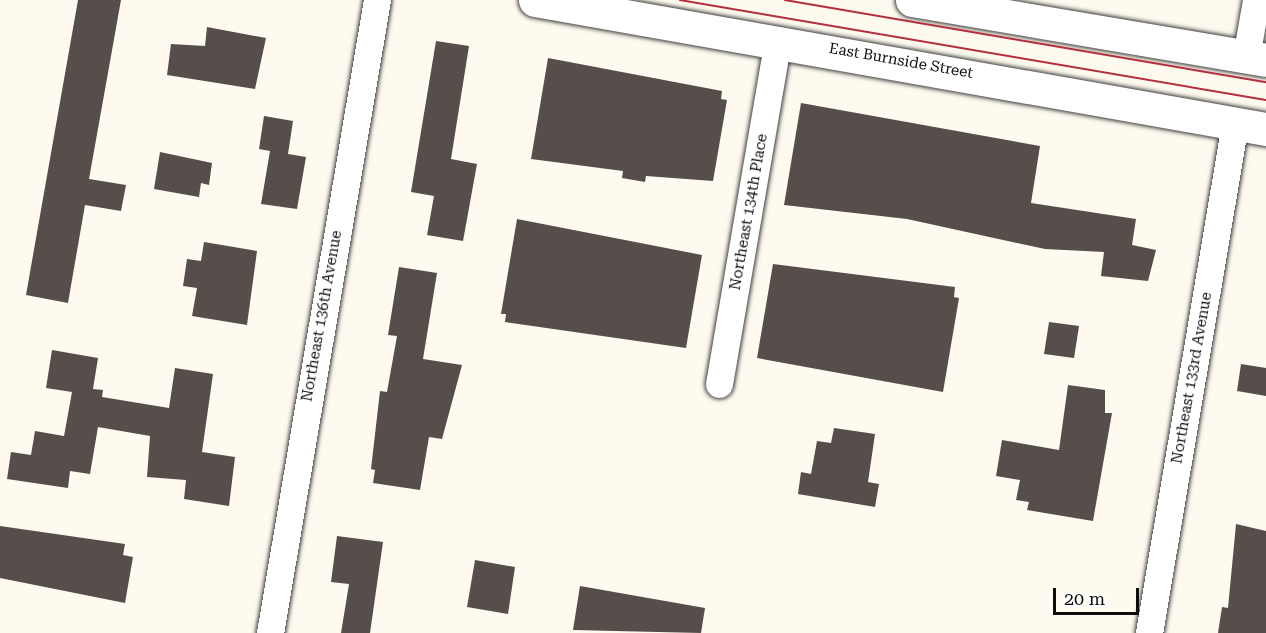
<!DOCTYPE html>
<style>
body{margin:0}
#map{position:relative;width:1266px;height:633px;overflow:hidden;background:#fefaef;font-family:"Roboto Serif",serif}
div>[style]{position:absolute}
.building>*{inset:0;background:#554e4a}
.roads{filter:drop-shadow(0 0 2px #404040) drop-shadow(0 0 2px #404040)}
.minor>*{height:27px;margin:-13.5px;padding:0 13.5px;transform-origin:13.5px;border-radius:13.5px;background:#fff}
.tertiary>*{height:33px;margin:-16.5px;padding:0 16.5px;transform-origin:16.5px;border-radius:16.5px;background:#fff}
.tram>*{height:1.5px;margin:-0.75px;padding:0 0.75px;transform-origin:0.75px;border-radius:0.75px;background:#b42f3d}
span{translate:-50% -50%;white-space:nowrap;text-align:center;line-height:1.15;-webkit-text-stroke:6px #fff;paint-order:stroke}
.street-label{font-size:15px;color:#0d0d0d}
.scale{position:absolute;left:1053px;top:588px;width:86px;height:27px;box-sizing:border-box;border:3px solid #0d0d0d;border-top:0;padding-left:8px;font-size:18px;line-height:21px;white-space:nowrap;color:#0d0d0d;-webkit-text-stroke:4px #fff;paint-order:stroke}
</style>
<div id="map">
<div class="building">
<div style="clip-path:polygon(78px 0,121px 0,89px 179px,126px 185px,121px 211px,85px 205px,68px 303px,26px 295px)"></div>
<div style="clip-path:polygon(207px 27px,266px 38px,255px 89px,167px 75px,171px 44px,205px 46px)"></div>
<div style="clip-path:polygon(436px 41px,469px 46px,451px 159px,477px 164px,463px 241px,427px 235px,434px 196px,411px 192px)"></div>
<div style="clip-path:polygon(548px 58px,722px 91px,721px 99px,727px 100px,713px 181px,646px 176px,645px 182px,622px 178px,623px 171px,531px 159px)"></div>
<div style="clip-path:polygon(801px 103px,1040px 146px,1031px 203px,1136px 219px,1132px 245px,1156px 250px,1148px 281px,1101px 276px,1104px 252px,1045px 249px,907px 219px,784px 205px)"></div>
<div style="clip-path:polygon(264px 116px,293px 121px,288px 154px,306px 157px,297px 209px,261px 204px,270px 151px,259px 149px)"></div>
<div style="clip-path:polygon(160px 152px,212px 163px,209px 185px,201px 183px,199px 197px,154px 189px)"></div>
<div style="clip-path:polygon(517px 219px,702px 255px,686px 348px,505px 322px,506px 314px,501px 314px)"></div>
<div style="clip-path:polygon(204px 242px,257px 251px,247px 325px,192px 316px,197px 288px,183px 286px,187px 259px,201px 261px)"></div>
<div style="clip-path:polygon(773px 264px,955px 287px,954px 297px,959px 298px,943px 392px,757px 358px)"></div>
<div style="clip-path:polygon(399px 267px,437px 273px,423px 359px,462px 365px,442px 439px,429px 437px,420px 490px,373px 483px,375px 470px,371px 469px,380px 391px,387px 392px,397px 336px,388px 335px)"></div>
<div style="clip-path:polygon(1049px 322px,1079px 326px,1074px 358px,1044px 354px)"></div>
<div style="clip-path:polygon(52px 350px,98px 358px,93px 389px,103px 390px,102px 397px,169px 408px,175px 368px,213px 374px,202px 452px,235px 457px,229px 506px,184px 499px,186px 480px,147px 477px,150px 436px,98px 427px,90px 474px,70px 471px,68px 488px,7px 479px,11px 452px,31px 455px,35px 431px,64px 436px,72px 392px,46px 388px)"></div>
<div style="clip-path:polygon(1241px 364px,1266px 368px,1266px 396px,1237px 391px)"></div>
<div style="clip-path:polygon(1068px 385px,1105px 390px,1105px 413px,1112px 413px,1093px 521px,1027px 510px,1029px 502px,1016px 500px,1020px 480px,996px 476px,1002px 440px,1059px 450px)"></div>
<div style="clip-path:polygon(834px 428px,875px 434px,868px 482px,879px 484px,875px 507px,798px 494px,801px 472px,811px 474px,817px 441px,831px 443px)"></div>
<div style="clip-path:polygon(1236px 524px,1266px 531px,1266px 633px,1218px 633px,1222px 607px,1228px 608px)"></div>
<div style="clip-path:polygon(0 526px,125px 544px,123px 555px,133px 557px,125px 603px,0 578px)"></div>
<div style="clip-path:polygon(337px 536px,383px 542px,370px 633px,341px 633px,349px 584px,331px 582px)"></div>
<div style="clip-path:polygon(475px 560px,515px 567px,508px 614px,467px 607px)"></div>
<div style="clip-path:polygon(580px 586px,705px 608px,701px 633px,573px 630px)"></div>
</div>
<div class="roads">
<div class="minor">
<div style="left:1246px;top:57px;width:58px;rotate:-80deg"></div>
<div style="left:719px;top:384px;width:349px;rotate:-80.3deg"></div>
<div style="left:270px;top:633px;width:642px;rotate:-80.41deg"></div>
<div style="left:1149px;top:633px;width:517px;rotate:-80.43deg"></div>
</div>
<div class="tertiary">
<div style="left:535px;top:0;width:742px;rotate:10.01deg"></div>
<div style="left:912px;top:0;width:359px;rotate:9.6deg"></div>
</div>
</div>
<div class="tram">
<div style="left:680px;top:0;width:594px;rotate:9.68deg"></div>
<div style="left:785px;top:0;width:488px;rotate:9.7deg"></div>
</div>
<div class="street-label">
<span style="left:901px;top:61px;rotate:10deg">East Burnside Street</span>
<span style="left:749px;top:212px;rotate:-80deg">Northeast 134th Place</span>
<span style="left:322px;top:316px;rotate:-80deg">Northeast 136th Avenue</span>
<span style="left:1192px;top:378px;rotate:-80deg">Northeast 133rd Avenue</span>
</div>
<div class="scale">20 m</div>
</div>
